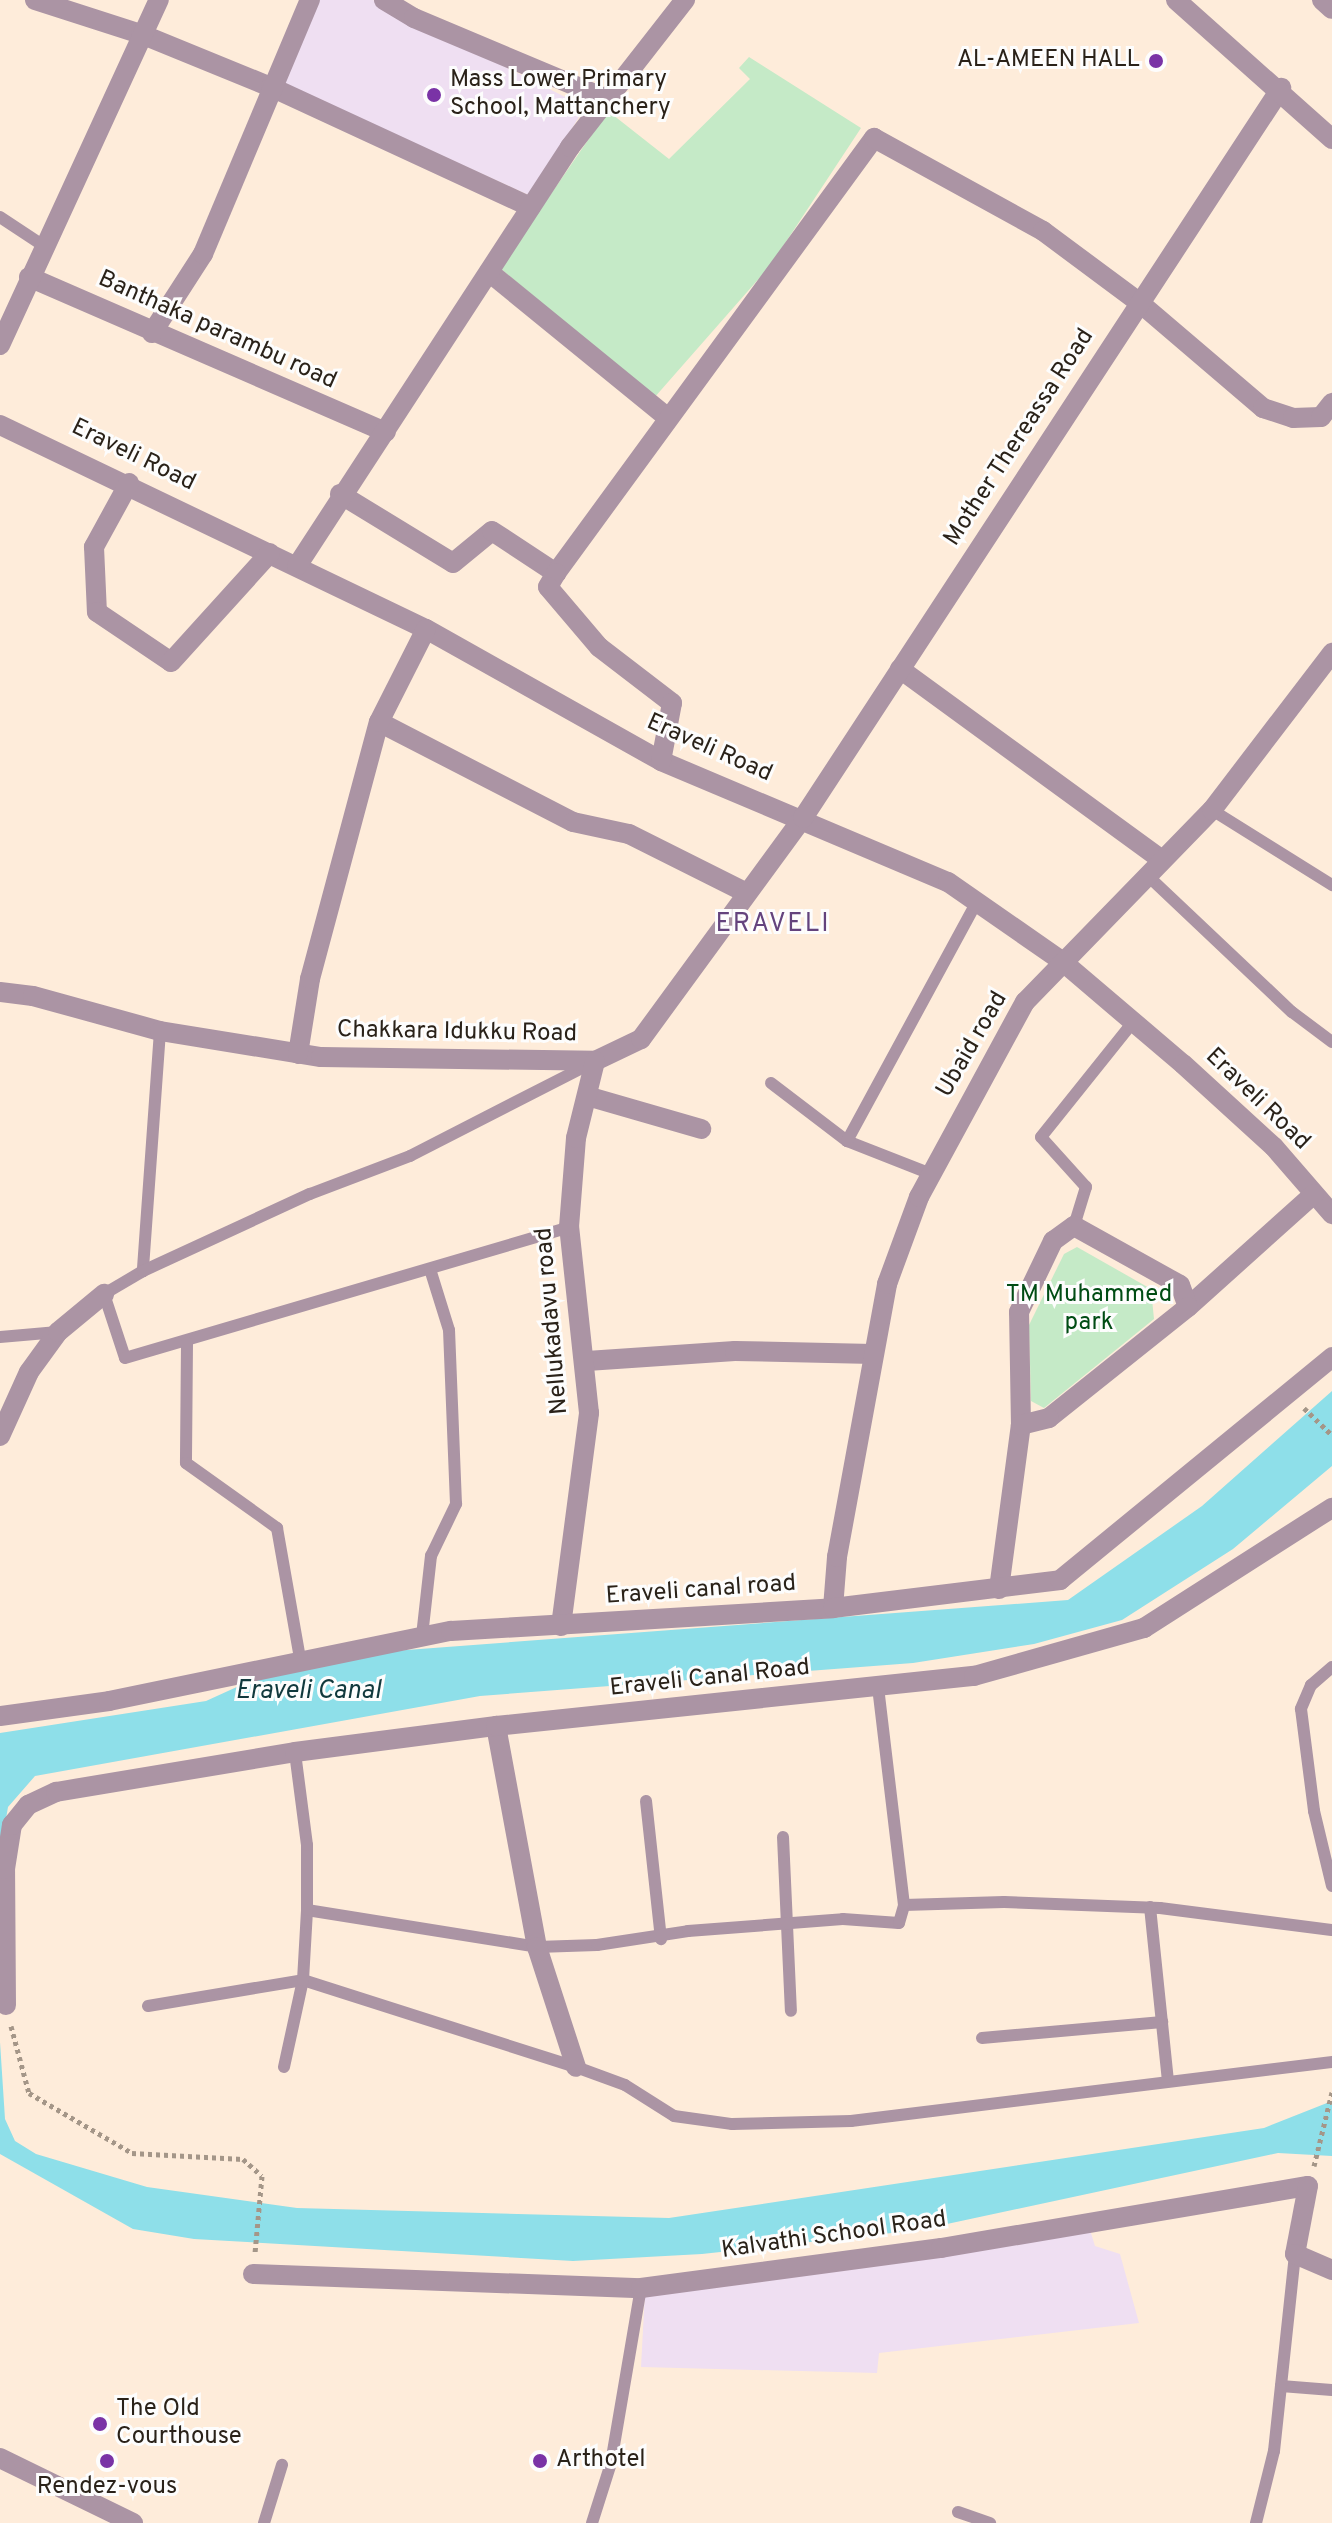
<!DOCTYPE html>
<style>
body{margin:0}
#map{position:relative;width:1332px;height:2523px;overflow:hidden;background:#feecda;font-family:Overpass,sans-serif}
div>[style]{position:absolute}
.education>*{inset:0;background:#efdff2}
.green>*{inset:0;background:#c5eac7}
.water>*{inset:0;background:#8edfe9}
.path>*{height:5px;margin-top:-2.5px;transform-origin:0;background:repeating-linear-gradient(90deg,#a49688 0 4px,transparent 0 8px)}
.service>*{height:12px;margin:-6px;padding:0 6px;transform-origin:6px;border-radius:6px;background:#ab94a4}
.minor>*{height:20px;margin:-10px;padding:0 10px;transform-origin:10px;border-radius:10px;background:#ab94a4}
.tertiary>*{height:20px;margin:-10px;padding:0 10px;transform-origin:10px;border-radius:10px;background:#ab94a4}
.dots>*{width:22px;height:22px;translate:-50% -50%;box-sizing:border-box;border:4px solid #fdfdfd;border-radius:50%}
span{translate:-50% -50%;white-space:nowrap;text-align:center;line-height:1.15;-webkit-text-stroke:6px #fdfdfd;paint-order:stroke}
.poi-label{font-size:24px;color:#2a2219}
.right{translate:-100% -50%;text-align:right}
.left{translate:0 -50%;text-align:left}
.street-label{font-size:24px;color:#2a2219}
.park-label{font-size:24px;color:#004c14}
.neighbourhood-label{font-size:26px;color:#64437d;letter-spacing:2px}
.water-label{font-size:26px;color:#11393d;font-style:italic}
</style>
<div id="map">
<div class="education">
<div style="clip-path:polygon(313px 0,373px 0,585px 107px,531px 196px,280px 83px)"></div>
<div style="clip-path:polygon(1090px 2230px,1095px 2246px,1120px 2254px,1139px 2323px,879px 2353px,877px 2373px,641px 2367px,645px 2292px)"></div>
</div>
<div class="green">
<div style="clip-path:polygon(749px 57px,861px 128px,770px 266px,654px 398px,500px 268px,608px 111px,669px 159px,750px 79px,739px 68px)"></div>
<div style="clip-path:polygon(1077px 1247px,1151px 1289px,1154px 1319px,1044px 1408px,1031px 1401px,1029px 1325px,1064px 1254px)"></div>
</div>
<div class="water">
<div style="clip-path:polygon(1332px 1391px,1332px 1466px,1233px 1549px,1122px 1620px,1034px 1644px,913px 1663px,480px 1696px,35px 1776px,8px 1807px,0 1854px,0 1733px,206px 1701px,300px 1658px,1068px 1600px,1202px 1506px)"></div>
<div style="clip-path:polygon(0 2042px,5px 2119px,15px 2141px,36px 2154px,147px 2187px,297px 2208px,669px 2218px,1264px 2128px,1332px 2101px,1332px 2156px,1278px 2153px,919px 2230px,702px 2254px,573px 2261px,194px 2239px,133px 2229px,0 2154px)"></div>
</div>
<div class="path">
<div style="left:1304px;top:1408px;width:39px;rotate:44deg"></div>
<div style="left:11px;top:2026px;width:69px;rotate:75deg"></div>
<div style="left:29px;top:2093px;width:119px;rotate:30.2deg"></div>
<div style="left:132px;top:2153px;width:111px;rotate:3.1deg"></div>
<div style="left:243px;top:2159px;width:25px;rotate:42deg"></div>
<div style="left:262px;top:2176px;width:77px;rotate:95.2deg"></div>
<div style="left:1314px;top:2166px;width:76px;rotate:-76.3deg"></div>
</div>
<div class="service">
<div style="left:0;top:217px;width:53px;rotate:33.4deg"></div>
<div style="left:1212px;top:810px;width:142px;rotate:32deg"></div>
<div style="left:1148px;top:876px;width:198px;rotate:43.4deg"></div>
<div style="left:1292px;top:1012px;width:50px;rotate:36.9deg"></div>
<div style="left:160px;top:1031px;width:241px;rotate:94.1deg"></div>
<div style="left:143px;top:1271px;width:45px;rotate:149.5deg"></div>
<div style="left:104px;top:1294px;width:67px;rotate:71.8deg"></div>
<div style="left:125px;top:1358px;width:463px;rotate:-16.4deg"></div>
<div style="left:771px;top:1083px;width:96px;rotate:37.3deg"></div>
<div style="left:847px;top:1141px;width:90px;rotate:21.4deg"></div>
<div style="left:847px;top:1141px;width:272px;rotate:-61.5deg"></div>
<div style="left:1074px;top:1226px;width:41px;rotate:-72.9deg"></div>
<div style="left:1086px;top:1187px;width:67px;rotate:-132deg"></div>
<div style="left:1041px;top:1137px;width:147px;rotate:-51.3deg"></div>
<div style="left:143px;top:1271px;width:184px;rotate:-24.8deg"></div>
<div style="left:310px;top:1194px;width:107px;rotate:-20.8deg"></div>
<div style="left:410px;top:1156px;width:202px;rotate:-27.1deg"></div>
<div style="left:0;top:1337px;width:58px;rotate:-4.9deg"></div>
<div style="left:187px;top:1343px;width:120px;rotate:90.5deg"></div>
<div style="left:186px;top:1463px;width:112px;rotate:35.5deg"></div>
<div style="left:277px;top:1528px;width:132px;rotate:80deg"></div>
<div style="left:422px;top:1636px;width:81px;rotate:-83.6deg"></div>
<div style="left:431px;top:1556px;width:58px;rotate:-64.3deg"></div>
<div style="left:456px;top:1504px;width:174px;rotate:-92.3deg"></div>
<div style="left:449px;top:1330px;width:64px;rotate:-107.3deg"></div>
<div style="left:1332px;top:1667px;width:28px;rotate:139deg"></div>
<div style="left:1311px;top:1685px;width:26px;rotate:113deg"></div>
<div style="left:1301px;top:1709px;width:103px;rotate:82.7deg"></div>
<div style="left:1314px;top:1811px;width:77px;rotate:76.5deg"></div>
<div style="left:646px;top:1801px;width:139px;rotate:83.8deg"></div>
<div style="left:783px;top:1837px;width:174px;rotate:87.4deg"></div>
<div style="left:904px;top:1905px;width:100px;rotate:-1.7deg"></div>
<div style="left:1004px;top:1902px;width:156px;rotate:2.2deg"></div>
<div style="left:1160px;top:1908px;width:173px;rotate:7.3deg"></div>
<div style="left:1150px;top:1907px;width:175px;rotate:84.1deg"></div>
<div style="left:307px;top:1910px;width:233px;rotate:9.1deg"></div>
<div style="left:537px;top:1947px;width:60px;rotate:-1.9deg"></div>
<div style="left:597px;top:1945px;width:92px;rotate:-8.7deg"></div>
<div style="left:688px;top:1931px;width:155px;rotate:-4.4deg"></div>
<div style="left:843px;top:1919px;width:56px;rotate:4.1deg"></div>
<div style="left:899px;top:1923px;width:19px;rotate:-74deg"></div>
<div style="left:904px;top:1905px;width:220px;rotate:-96.8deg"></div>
<div style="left:148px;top:2006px;width:157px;rotate:-9.5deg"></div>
<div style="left:303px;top:1980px;width:287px;rotate:17.7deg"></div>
<div style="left:576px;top:2067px;width:52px;rotate:20.2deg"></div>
<div style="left:625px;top:2085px;width:58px;rotate:32.3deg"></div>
<div style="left:674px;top:2116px;width:59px;rotate:7.9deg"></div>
<div style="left:732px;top:2124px;width:119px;rotate:-1.4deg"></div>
<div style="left:851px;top:2121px;width:485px;rotate:-7deg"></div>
<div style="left:982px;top:2038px;width:181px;rotate:-5.1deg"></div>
<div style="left:284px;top:2067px;width:89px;rotate:-77.7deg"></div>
<div style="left:303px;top:1980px;width:70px;rotate:-86.7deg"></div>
<div style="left:307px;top:1910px;width:65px;rotate:-90deg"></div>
<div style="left:307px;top:1845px;width:94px;rotate:-97.4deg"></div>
<div style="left:1281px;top:2386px;width:51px;rotate:4.5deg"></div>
<div style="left:958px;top:2512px;width:34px;rotate:19deg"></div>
<div style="left:264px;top:2523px;width:61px;rotate:-72.8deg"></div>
<div style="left:592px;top:2523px;width:63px;rotate:-72.4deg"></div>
<div style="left:611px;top:2463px;width:178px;rotate:-80.3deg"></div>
<div style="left:1256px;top:2523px;width:74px;rotate:-76deg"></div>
<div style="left:1274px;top:2451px;width:198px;rotate:-83.9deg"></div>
</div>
<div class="minor">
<div style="left:35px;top:0;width:111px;rotate:17.8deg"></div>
<div style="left:141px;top:34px;width:140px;rotate:22.2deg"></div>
<div style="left:271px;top:87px;width:286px;rotate:24.8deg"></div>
<div style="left:384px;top:0;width:35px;rotate:31deg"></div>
<div style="left:414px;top:18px;width:209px;rotate:22.8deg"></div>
<div style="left:1322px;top:0;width:13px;rotate:42deg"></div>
<div style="left:489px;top:272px;width:231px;rotate:39.2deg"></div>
<div style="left:29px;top:277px;width:389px;rotate:23.5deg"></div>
<div style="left:152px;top:333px;width:94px;rotate:-57.2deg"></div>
<div style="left:203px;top:254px;width:276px;rotate:-67.2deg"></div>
<div style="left:0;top:425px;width:472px;rotate:25.6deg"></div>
<div style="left:426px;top:629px;width:270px;rotate:29.3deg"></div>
<div style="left:661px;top:761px;width:311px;rotate:22.9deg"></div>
<div style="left:948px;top:882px;width:140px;rotate:34.8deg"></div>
<div style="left:1063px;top:962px;width:157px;rotate:40.4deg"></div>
<div style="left:1183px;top:1064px;width:123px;rotate:42.4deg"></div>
<div style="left:1274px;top:1147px;width:89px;rotate:49.1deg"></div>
<div style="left:129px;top:483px;width:73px;rotate:118.7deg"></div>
<div style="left:94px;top:547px;width:65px;rotate:87.4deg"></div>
<div style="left:97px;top:612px;width:89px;rotate:34deg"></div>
<div style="left:171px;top:662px;width:147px;rotate:-47.8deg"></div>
<div style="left:340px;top:494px;width:132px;rotate:31.4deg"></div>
<div style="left:453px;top:563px;width:50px;rotate:-39.4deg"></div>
<div style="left:492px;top:531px;width:77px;rotate:33.3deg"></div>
<div style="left:556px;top:573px;width:539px;rotate:-53.83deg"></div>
<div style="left:874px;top:138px;width:193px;rotate:28.8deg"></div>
<div style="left:1043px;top:231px;width:121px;rotate:36.6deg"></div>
<div style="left:1140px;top:303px;width:162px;rotate:40.5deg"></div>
<div style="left:1263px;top:408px;width:32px;rotate:18deg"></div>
<div style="left:1293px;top:418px;width:28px;rotate:-2deg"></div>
<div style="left:1321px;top:417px;width:18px;rotate:-52deg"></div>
<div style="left:297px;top:566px;width:500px;rotate:-56.91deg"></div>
<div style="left:570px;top:147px;width:187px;rotate:-52deg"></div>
<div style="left:556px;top:573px;width:16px;rotate:120deg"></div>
<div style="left:548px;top:587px;width:79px;rotate:49.6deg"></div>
<div style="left:599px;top:647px;width:92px;rotate:37.5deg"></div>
<div style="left:672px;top:703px;width:59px;rotate:100.7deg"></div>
<div style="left:900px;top:669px;width:324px;rotate:36.1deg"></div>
<div style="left:379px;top:722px;width:218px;rotate:27.3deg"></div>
<div style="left:573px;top:822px;width:57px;rotate:12.1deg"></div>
<div style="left:629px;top:834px;width:130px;rotate:26.6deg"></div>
<div style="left:0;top:992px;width:33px;rotate:7deg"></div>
<div style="left:33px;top:996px;width:132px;rotate:15.4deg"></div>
<div style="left:160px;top:1031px;width:163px;rotate:9.2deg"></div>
<div style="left:321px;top:1057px;width:274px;rotate:0.8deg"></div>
<div style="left:595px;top:1061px;width:51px;rotate:-25.6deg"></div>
<div style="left:641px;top:1039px;width:274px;rotate:-53.8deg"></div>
<div style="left:803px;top:818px;width:873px;rotate:-56.78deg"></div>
<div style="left:298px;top:1054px;width:76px;rotate:-80.9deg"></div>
<div style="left:310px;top:979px;width:266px;rotate:-75deg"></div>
<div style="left:379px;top:722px;width:104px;rotate:-63.2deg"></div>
<div style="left:587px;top:1096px;width:119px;rotate:16.1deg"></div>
<div style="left:1188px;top:1307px;width:169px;rotate:-41.9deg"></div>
<div style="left:587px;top:1361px;width:148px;rotate:-3.9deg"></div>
<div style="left:735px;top:1351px;width:138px;rotate:1.2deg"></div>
<div style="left:0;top:1436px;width:70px;rotate:-65.6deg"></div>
<div style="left:29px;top:1372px;width:49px;rotate:-54.1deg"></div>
<div style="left:58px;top:1332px;width:60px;rotate:-39.6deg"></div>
<div style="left:999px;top:1589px;width:165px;rotate:-82.4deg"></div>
<div style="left:1021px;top:1425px;width:113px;rotate:-91deg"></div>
<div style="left:1019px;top:1312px;width:79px;rotate:-64.4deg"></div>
<div style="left:1053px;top:1241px;width:26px;rotate:-36deg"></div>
<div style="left:1074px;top:1226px;width:121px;rotate:29.1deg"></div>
<div style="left:1180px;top:1285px;width:23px;rotate:70deg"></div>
<div style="left:1188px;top:1307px;width:178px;rotate:141.4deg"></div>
<div style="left:1049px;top:1418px;width:29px;rotate:166deg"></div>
<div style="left:833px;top:1608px;width:51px;rotate:-85.5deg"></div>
<div style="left:837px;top:1557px;width:278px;rotate:-79.6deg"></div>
<div style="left:887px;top:1284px;width:93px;rotate:-69.8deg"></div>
<div style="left:919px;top:1197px;width:222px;rotate:-61.5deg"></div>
<div style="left:1025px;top:1002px;width:268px;rotate:-45.8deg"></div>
<div style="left:1212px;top:810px;width:198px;rotate:-52.6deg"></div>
<div style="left:561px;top:1626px;width:215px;rotate:-82.5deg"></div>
<div style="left:589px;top:1413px;width:187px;rotate:-96.1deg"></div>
<div style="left:569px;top:1227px;width:89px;rotate:-85.5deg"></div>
<div style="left:576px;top:1138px;width:79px;rotate:-76.1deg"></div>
<div style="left:0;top:1716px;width:110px;rotate:-7.8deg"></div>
<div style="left:109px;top:1701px;width:349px;rotate:-11.6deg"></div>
<div style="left:451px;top:1631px;width:383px;rotate:-3.4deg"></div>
<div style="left:833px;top:1608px;width:229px;rotate:-7deg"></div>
<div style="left:1060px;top:1580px;width:352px;rotate:-39.3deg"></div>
<div style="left:496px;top:1726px;width:225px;rotate:79.5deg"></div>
<div style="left:537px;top:1947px;width:126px;rotate:72deg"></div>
<div style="left:6px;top:2005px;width:136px;rotate:-90.4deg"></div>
<div style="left:5px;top:1869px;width:45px;rotate:-81deg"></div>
<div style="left:12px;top:1825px;width:26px;rotate:-51deg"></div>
<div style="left:28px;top:1805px;width:31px;rotate:-25deg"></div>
<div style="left:56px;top:1792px;width:242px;rotate:-9.5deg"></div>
<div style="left:295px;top:1752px;width:203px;rotate:-7.4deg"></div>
<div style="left:496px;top:1726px;width:481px;rotate:-6deg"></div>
<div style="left:974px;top:1676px;width:177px;rotate:-15.8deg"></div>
<div style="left:1144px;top:1628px;width:223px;rotate:-32.6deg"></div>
<div style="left:253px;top:2274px;width:388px;rotate:2.1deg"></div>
<div style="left:641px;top:2288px;width:303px;rotate:-7.6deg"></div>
<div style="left:941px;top:2248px;width:372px;rotate:-9.6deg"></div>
<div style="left:1308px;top:2186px;width:69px;rotate:100.8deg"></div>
<div style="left:1295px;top:2254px;width:40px;rotate:23.4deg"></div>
</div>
<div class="tertiary">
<div style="left:1176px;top:0;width:209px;rotate:41.7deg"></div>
<div style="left:0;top:345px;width:380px;rotate:-65.3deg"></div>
<div style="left:0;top:2458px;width:148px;rotate:26deg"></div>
</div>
<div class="dots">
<div style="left:1156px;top:61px;background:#7a33a6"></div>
<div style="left:434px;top:95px;background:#7a33a6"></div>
<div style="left:100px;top:2424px;background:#7a33a6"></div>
<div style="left:107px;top:2461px;background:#7a33a6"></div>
<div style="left:540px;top:2461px;background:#7a33a6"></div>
</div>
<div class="poi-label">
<span class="right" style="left:1140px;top:61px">AL-AMEEN HALL</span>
<span class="left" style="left:450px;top:95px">Mass Lower Primary<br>School, Mattanchery</span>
<span class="left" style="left:116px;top:2424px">The Old<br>Courthouse</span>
<span class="left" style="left:556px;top:2461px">Arthotel</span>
<span style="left:107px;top:2488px">Rendez-vous</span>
</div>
<div class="street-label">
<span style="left:217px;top:331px;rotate:24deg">Banthaka parambu road</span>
<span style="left:1020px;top:438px;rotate:-57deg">Mother Thereassa Road</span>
<span style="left:133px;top:456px;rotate:26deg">Eraveli Road</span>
<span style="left:709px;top:749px;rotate:24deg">Eraveli Road</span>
<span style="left:457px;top:1033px;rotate:1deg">Chakkara Idukku Road</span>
<span style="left:973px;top:1045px;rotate:-60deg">Ubaid road</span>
<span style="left:1257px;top:1100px;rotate:44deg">Eraveli Road</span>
<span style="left:553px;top:1321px;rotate:-95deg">Nellukadavu road</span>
<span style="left:701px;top:1591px;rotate:-4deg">Eraveli canal road</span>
<span style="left:710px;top:1679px;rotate:-6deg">Eraveli Canal Road</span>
<span style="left:834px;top:2236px;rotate:-8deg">Kalvathi School Road</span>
</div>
<div class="park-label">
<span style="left:1089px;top:1310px">TM Muhammed<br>park</span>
</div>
<div class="neighbourhood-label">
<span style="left:773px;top:925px">ERAVELI</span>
</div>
<div class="water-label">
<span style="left:308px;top:1692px">Eraveli Canal</span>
</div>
</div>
